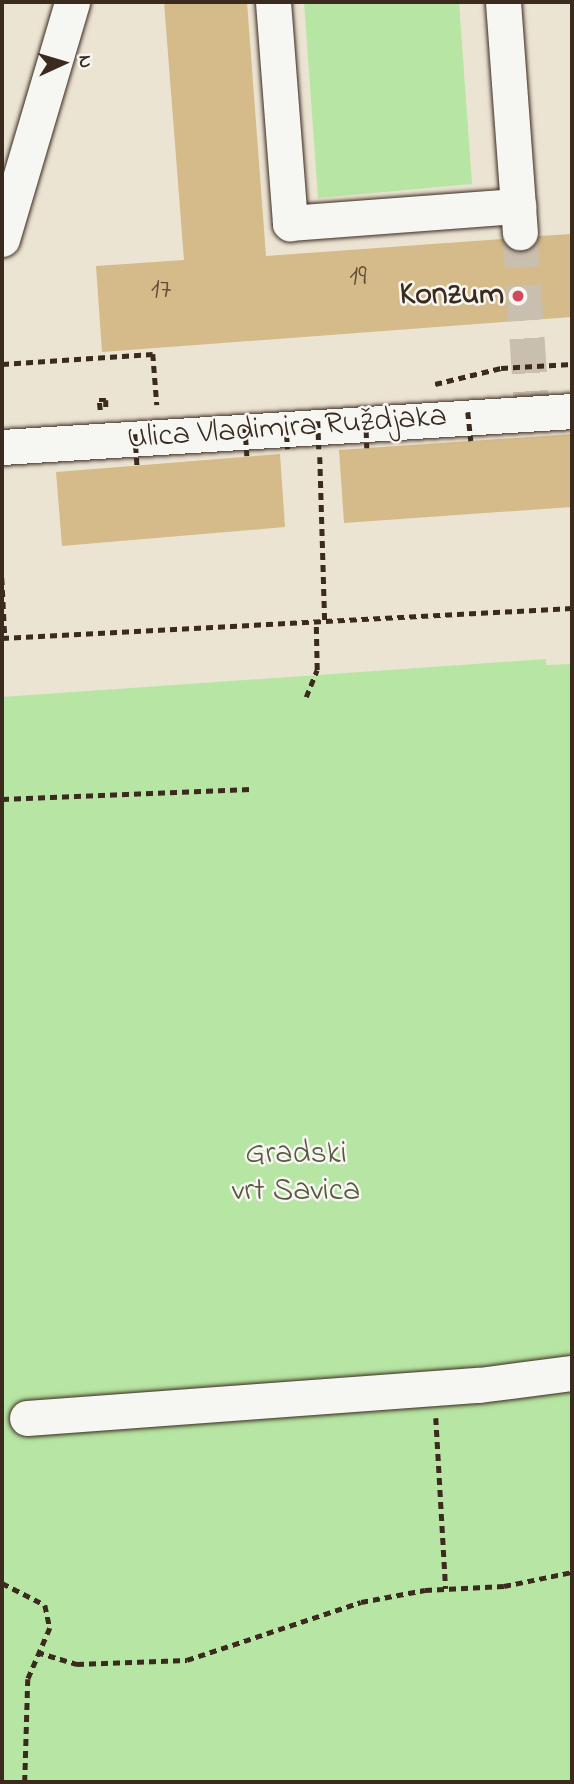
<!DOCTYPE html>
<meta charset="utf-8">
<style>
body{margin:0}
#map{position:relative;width:574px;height:1784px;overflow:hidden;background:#ece4d3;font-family:"Indie Flower",sans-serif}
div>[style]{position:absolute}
.green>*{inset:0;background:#b7e5a3}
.building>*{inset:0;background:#d5ba8a}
.minor-tunnel>*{height:35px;margin-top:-17.5px;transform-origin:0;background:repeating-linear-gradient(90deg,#c9bfaf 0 35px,transparent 0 53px)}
.path>*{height:4.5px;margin-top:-2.25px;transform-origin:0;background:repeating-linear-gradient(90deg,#3b2a1e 0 7px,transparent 0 12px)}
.roads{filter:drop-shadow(0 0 2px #3b2a1e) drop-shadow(0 0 2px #3b2a1e)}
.minor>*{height:35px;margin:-17.5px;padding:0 17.5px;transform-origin:17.5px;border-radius:17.5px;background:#f6f6f2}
.path-bridge>*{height:4.5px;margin-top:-2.25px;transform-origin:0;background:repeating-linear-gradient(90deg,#3b2a1e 0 7px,transparent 0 12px)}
.dots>*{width:19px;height:19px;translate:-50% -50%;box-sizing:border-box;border:4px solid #f6f6f2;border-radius:50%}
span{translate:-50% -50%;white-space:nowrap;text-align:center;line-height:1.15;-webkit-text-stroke:5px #f6f6f2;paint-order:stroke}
.number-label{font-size:28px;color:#624e39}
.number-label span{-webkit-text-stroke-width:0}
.poi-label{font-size:32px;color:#3b2a1e;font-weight:700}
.right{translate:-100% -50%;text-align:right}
.street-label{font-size:32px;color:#3b2a1e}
.park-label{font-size:32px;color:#5a593f}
.frame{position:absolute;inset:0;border:4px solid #3b2a1e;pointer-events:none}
.north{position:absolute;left:28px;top:28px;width:70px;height:70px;-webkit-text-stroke:5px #f6f6f2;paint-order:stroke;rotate:86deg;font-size:19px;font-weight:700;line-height:28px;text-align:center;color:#3b2a1e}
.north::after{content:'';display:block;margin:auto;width:24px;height:32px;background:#3b2a1e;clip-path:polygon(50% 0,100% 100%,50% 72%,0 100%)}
</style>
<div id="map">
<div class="green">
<div style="clip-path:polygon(304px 2px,459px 2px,472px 184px,318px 198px)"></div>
<div style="clip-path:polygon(546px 659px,546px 665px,572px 664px,572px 1782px,2px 1782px,2px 697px)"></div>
</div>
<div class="building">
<div style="clip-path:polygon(164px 2px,247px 2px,266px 256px,502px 239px,521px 252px,532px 248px,539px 236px,572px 234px,572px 317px,102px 352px,96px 266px,184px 260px)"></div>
<div style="clip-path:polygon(572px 434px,572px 507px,344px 523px,339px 450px)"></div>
<div style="clip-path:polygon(280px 454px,285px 527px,62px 546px,56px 472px)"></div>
</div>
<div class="minor-tunnel">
<div style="left:520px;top:232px;width:164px;rotate:86.2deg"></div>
</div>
<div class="path">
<div style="left:2px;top:364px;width:151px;rotate:-3.8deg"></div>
<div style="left:153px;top:354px;width:51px;rotate:85.5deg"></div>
<div style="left:435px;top:384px;width:68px;rotate:-13.6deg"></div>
<div style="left:501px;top:368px;width:71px;rotate:-3.2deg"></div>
<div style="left:100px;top:410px;width:10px;rotate:-96deg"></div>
<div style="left:99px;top:400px;width:7px"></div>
<div style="left:106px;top:400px;width:9px;rotate:90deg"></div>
<div style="left:320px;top:457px;width:164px;rotate:88.3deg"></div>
<div style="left:2px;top:578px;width:60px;rotate:87.1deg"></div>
<div style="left:2px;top:638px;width:571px;rotate:-3.01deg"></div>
<div style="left:306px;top:697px;width:29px;rotate:-68deg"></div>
<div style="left:317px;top:670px;width:48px;rotate:-91.2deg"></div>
<div style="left:2px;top:799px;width:249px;rotate:-2.3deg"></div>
<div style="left:436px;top:1418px;width:171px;rotate:86.7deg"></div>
<div style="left:2px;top:1583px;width:48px;rotate:27.1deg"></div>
<div style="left:45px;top:1605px;width:24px;rotate:78deg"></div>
<div style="left:50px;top:1628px;width:56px;rotate:113.3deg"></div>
<div style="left:28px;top:1679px;width:103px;rotate:91.7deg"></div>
<div style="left:37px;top:1652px;width:42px;rotate:16.7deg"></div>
<div style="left:77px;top:1664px;width:110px;rotate:-2.1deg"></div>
<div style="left:187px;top:1660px;width:183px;rotate:-18.4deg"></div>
<div style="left:361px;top:1602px;width:65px;rotate:-10.6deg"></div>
<div style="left:425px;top:1590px;width:79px;rotate:-2.9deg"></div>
<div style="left:504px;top:1586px;width:69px;rotate:-11.6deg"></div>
</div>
<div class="roads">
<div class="minor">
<div style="left:273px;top:2px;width:222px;rotate:85.6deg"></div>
<div style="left:290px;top:223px;width:229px;rotate:-4.3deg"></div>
<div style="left:503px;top:2px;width:231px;rotate:85.8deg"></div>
<div style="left:2px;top:239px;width:247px;rotate:-73.5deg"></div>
<div style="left:2px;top:447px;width:571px;rotate:-3.61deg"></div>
<div style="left:27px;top:1418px;width:453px;rotate:-4.2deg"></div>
<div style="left:479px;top:1385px;width:94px;rotate:-7.4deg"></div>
</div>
</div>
<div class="path-bridge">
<div style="left:468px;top:412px;width:29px;rotate:84deg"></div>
<div style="left:366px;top:419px;width:29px;rotate:88deg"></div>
<div style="left:318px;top:421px;width:28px;rotate:88deg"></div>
<div style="left:286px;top:423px;width:26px;rotate:86deg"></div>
<div style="left:245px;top:426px;width:30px;rotate:86deg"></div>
<div style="left:135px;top:434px;width:31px;rotate:86deg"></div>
</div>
<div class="dots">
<div style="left:518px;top:296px;background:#d1495b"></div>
</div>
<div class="number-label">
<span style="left:358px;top:278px">19</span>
<span style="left:161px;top:291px">17</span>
</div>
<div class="poi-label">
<span class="right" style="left:504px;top:296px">Konzum</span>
</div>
<div class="street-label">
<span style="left:287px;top:429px;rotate:-4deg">Ulica Vladimira Ruždjaka</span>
</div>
<div class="park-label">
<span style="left:296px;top:1174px">Gradski<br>vrt Savica</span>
</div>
<div class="frame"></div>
<div class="north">N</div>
</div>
